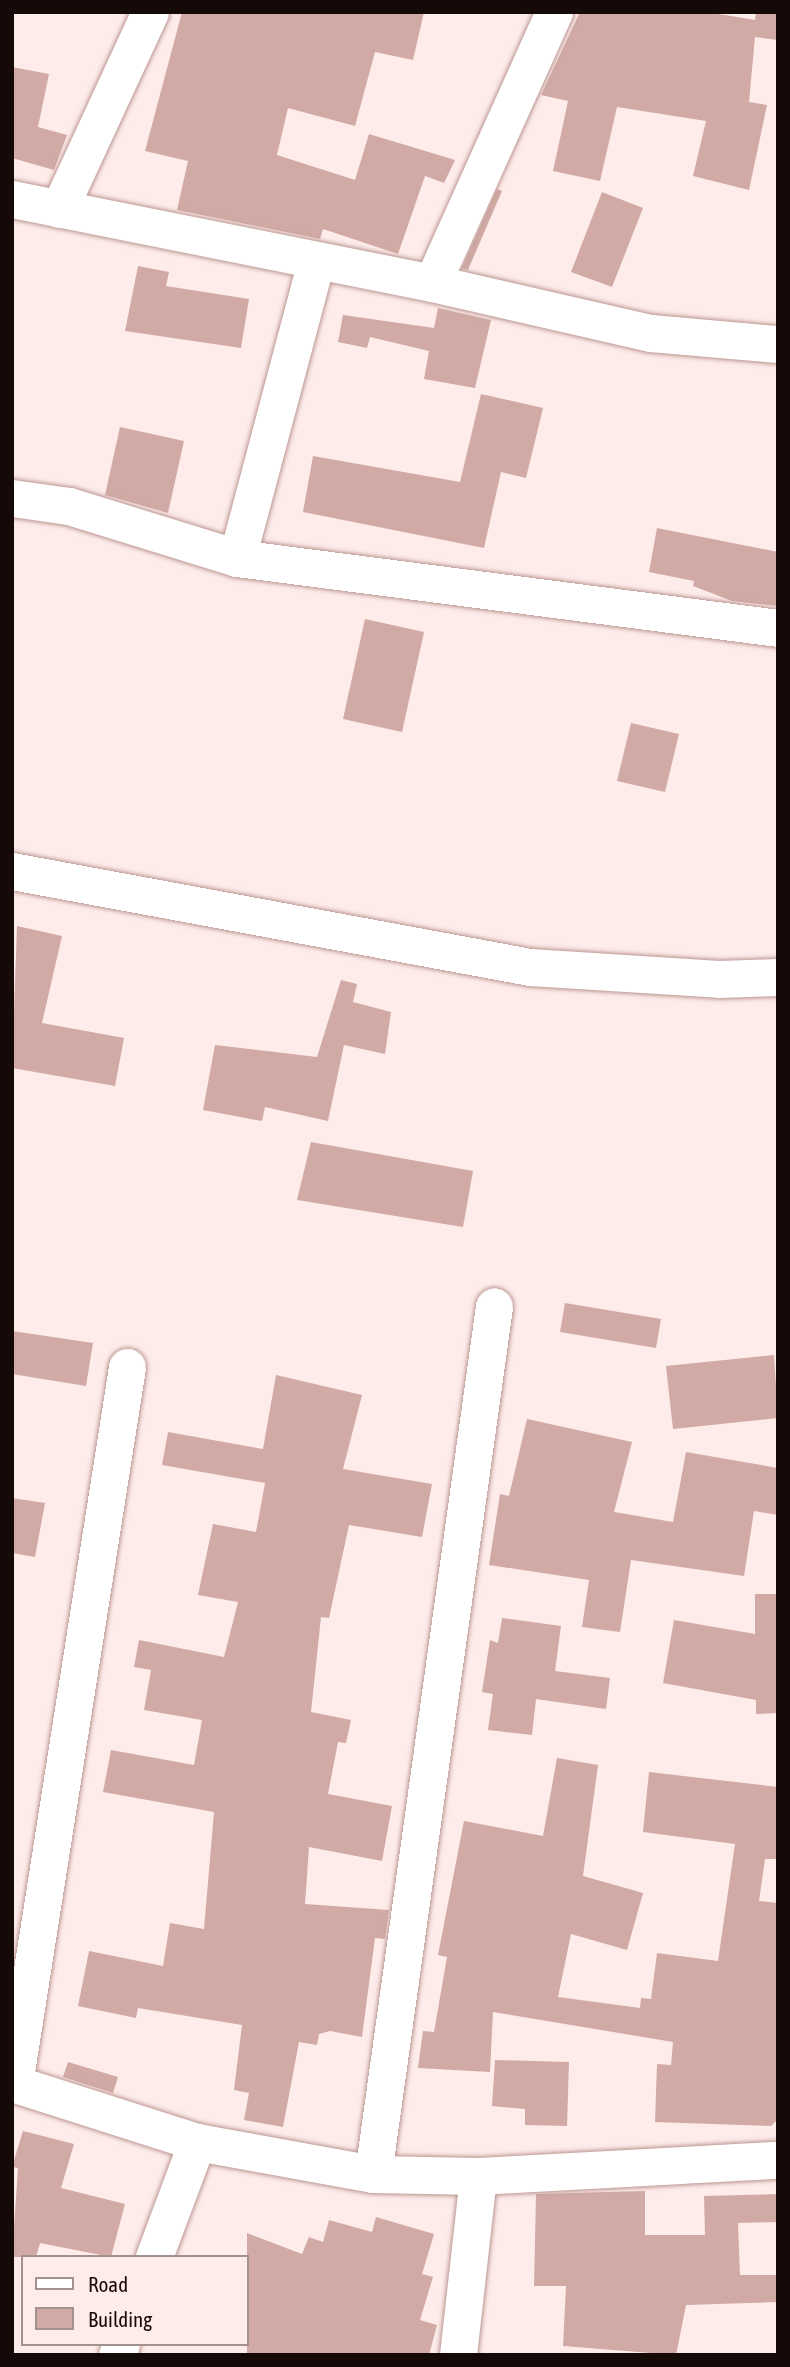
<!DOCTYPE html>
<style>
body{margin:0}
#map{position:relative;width:790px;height:2367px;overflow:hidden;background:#fdecea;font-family:"Asap Condensed",sans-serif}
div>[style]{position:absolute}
.building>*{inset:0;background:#d1aaa5}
.roads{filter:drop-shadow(0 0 2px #bc9691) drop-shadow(0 0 2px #bc9691)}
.minor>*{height:37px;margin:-18.5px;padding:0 18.5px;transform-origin:18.5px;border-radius:18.5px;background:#fff}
span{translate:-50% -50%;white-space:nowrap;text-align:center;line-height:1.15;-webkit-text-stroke:7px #fdecea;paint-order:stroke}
.frame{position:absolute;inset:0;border:14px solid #160a08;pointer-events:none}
.legend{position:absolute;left:21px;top:2255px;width:228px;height:91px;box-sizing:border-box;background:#fdecea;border:2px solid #a19290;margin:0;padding:9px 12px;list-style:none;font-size:21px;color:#160a08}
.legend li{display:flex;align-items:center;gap:14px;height:35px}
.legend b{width:35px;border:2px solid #a19290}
</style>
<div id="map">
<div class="building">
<div style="clip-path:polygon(182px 12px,424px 12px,413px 60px,375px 52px,355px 126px,288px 108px,277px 155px,355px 180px,369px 134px,455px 160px,444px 183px,425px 176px,398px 254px,323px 229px,320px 239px,177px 210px,188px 161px,145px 151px)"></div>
<div style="clip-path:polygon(580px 12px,707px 12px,755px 20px,756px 12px,778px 12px,778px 40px,755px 37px,749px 102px,767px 105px,749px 190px,693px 176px,706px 121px,617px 107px,600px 181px,553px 171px,568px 101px,541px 95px)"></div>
<div style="clip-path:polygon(12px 67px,49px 74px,38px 127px,67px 135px,54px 170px,12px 158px)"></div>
<div style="clip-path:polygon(497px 189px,502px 191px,468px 270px,462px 268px)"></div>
<div style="clip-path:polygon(602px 192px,643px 208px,612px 287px,571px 272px)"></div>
<div style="clip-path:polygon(138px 266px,169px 272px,166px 286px,249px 299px,241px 348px,125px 331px)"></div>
<div style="clip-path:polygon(438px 308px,491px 320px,475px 388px,424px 379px,429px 351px,370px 337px,367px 348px,338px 342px,343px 315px,434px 328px)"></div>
<div style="clip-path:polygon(481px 394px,543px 408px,526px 478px,501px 472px,484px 548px,303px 512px,313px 456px,460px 482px)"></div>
<div style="clip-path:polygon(120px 427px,184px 441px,168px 513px,105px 495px)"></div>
<div style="clip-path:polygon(657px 528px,778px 552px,778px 606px,732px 601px,693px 586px,694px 581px,649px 572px)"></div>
<div style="clip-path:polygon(365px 619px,424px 632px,402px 732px,343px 719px)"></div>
<div style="clip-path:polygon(631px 723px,679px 734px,665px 792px,617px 781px)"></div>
<div style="clip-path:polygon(17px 926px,62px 936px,42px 1023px,124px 1038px,115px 1086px,12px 1068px)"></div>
<div style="clip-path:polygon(341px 980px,357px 984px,353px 1002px,391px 1012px,385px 1054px,344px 1045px,328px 1121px,265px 1107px,262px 1121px,203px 1110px,215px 1045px,317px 1057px)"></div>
<div style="clip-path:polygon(311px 1142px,473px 1171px,463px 1227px,297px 1200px)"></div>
<div style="clip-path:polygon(565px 1303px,661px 1319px,656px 1348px,560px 1332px)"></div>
<div style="clip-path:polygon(12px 1331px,93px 1343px,86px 1386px,12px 1374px)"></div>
<div style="clip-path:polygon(774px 1355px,778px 1418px,673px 1429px,666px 1366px)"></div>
<div style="clip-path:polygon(276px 1375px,362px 1395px,343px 1469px,432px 1484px,422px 1537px,349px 1525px,329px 1618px,321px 1617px,311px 1712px,351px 1720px,346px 1743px,338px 1742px,328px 1794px,392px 1806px,382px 1861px,309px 1847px,305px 1904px,389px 1910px,385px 1939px,375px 1938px,362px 2037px,330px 2031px,319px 2034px,317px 2045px,299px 2042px,283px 2127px,244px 2120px,249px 2093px,234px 2090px,242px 2025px,138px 2008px,136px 2018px,78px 2006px,89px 1951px,163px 1966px,170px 1923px,204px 1929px,214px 1812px,103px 1792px,111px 1750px,194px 1765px,202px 1720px,144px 1710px,151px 1670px,134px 1667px,139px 1640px,224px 1657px,238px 1602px,198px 1595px,213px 1524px,256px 1532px,265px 1483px,162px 1465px,168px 1432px,263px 1449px)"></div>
<div style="clip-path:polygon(527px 1419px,632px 1442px,614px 1512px,673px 1522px,686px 1452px,778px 1468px,778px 1515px,754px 1511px,744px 1576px,631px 1560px,620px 1632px,582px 1627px,589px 1580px,489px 1565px,500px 1494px,509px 1496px)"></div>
<div style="clip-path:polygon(12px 1498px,45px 1503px,35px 1557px,12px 1553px)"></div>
<div style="clip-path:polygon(755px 1594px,778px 1594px,778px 1713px,756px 1714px,756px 1700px,663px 1683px,674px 1620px,755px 1634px)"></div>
<div style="clip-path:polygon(502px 1618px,561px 1626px,555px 1671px,610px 1678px,606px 1709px,536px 1699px,532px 1735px,488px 1730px,493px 1694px,482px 1692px,490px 1640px,498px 1643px)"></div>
<div style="clip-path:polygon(557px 1758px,598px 1765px,583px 1876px,643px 1893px,627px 1950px,571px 1934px,558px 1997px,640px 2008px,641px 1998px,651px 1999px,657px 1953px,718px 1961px,735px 1844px,643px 1832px,649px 1772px,778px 1787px,778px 1859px,765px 1859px,759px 1901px,778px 1903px,778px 2119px,771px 2126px,655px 2122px,657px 2064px,671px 2065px,673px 2042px,493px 2012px,490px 2072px,418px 2068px,423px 2031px,434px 2032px,447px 1957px,438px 1955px,464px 1821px,543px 1836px)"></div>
<div style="clip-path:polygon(495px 2060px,569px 2062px,567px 2126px,525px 2125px,525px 2109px,492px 2106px)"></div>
<div style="clip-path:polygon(68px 2062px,118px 2077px,113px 2093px,63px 2077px)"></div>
<div style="clip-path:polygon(23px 2131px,74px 2144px,61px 2188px,125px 2204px,111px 2257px,40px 2243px,36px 2257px,12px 2257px,18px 2168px,12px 2167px)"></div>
<div style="clip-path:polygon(645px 2191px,645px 2235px,705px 2235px,704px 2196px,778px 2194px,778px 2222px,738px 2223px,740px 2275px,778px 2275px,778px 2302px,686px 2305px,676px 2355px,563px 2346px,566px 2286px,534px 2286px,536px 2194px)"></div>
<div style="clip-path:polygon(376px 2217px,434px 2234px,422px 2274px,433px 2277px,420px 2320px,437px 2325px,429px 2355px,247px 2355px,247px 2233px,302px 2254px,309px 2237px,323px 2242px,329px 2220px,372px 2232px)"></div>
</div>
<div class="roads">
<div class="minor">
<div style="left:554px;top:12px;width:297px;rotate:114.2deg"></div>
<div style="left:432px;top:283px;width:225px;rotate:12.9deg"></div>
<div style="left:651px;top:333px;width:127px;rotate:5deg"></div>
<div style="left:12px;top:199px;width:428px;rotate:11.3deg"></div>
<div style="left:59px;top:209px;width:217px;rotate:-65.2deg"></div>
<div style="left:12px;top:498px;width:58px;rotate:8deg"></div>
<div style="left:69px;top:506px;width:176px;rotate:17.2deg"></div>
<div style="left:237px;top:558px;width:546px;rotate:7.37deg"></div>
<div style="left:237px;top:558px;width:307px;rotate:-75.1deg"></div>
<div style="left:12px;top:871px;width:527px;rotate:10.5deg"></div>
<div style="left:530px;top:967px;width:189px;rotate:3.6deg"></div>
<div style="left:719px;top:979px;width:59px;rotate:-1.9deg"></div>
<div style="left:12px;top:2083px;width:194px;rotate:17.7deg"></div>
<div style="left:197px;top:2142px;width:179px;rotate:10.3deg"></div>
<div style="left:373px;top:2174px;width:105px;rotate:1.1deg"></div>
<div style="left:478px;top:2176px;width:300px;rotate:-3.1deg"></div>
<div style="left:14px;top:2084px;width:726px;rotate:-81.04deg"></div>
<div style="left:373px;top:2174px;width:876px;rotate:-82.06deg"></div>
<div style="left:154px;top:2257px;width:123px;rotate:-69.5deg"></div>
<div style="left:117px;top:2355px;width:12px;rotate:-70deg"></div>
<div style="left:458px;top:2355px;width:180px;rotate:-83.6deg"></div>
</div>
</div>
<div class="frame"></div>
<ul class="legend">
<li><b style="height:9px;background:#fff"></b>Road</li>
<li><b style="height:19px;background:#d1aaa5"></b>Building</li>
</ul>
</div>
